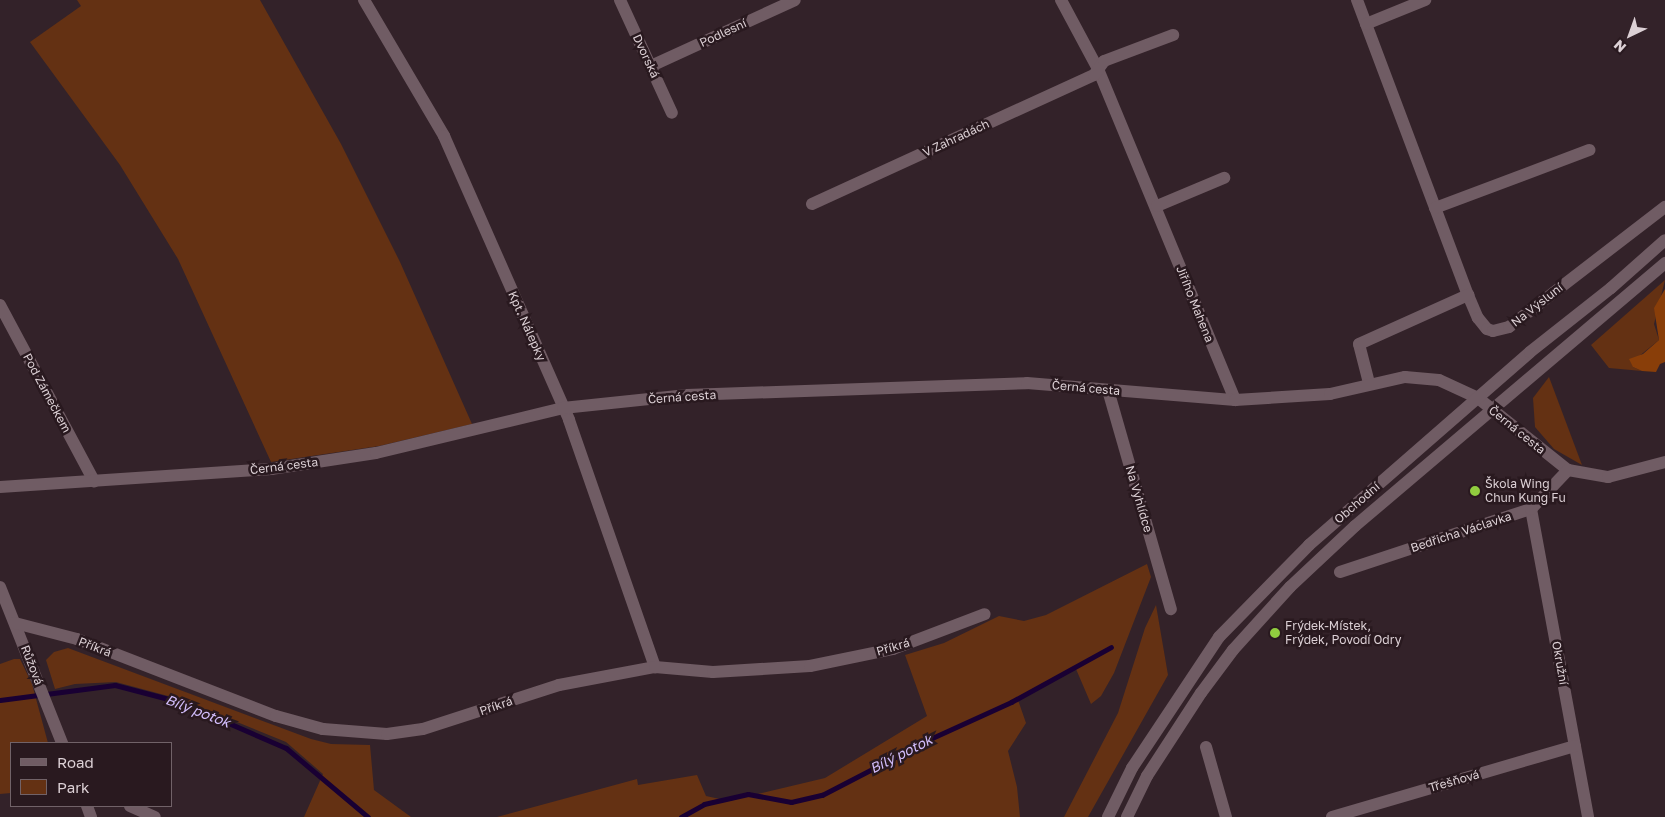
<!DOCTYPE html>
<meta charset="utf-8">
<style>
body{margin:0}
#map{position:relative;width:1665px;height:817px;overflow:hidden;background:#332229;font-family:"Golos Text",sans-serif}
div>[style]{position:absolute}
.green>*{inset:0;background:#643113}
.forest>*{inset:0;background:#893e09}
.stream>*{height:5px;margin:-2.5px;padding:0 2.5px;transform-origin:2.5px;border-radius:2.5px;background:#190033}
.minor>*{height:12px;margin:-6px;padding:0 6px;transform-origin:6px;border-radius:6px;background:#705c64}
.secondary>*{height:12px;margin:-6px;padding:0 6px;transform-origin:6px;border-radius:6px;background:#705c64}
.dots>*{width:14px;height:14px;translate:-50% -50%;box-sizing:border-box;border:2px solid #29191f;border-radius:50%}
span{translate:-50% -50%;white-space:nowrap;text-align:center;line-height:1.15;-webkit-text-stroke:5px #29191f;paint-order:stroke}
.street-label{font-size:12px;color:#dcd0d5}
.poi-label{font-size:12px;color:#dcd0d5}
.left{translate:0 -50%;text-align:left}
.water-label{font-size:14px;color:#d1bcfa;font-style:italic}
.legend{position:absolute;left:10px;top:742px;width:162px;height:65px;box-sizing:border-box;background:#29191f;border:1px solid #716268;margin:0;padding:6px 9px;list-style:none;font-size:15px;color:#dcd0d5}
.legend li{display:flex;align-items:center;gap:10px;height:25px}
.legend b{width:25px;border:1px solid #716268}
.north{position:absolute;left:1605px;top:10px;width:50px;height:50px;-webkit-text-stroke:4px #29191f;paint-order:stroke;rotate:222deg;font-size:14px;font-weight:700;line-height:20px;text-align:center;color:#dcd0d5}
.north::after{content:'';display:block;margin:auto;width:18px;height:22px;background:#dcd0d5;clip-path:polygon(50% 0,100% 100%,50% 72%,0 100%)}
</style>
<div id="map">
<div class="green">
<div style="clip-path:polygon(77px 0,260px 0,341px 144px,400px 262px,472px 424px,379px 446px,271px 462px,178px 259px,120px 165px,30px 42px,81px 6px)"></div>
<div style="clip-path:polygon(1665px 280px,1654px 324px,1659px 340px,1638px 357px,1633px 367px,1642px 371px,1609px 368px,1591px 345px)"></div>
<div style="clip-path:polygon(1549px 377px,1582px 465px,1554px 449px,1535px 427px,1533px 398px)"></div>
<div style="clip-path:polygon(1147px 564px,1151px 577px,1114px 673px,1101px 696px,1091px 704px,1076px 669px,1018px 700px,1026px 723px,1008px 751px,1017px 787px,1020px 817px,497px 817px,637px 779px,638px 785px,697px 775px,706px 796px,729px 801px,825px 778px,927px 716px,905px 655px,944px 643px,999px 616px,1024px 621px,1046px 615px)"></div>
<div style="clip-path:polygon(1156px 605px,1168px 675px,1088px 817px,1064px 817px,1118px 713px,1145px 628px)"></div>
<div style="clip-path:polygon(68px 648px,311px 739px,331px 744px,370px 745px,374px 790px,411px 817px,304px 817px,323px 774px,286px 742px,183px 700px,116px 682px,75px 684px,55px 689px,46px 660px,54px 652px)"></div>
<div style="clip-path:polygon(14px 659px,20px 659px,32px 684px,48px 743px,11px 743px,11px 793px,0 794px,0 664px)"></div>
</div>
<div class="forest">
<div style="clip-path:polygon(1665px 289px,1665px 362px,1660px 364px,1656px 372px,1642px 371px,1633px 367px,1629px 359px,1643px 354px,1659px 340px,1654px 308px)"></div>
</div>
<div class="stream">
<div style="left:0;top:700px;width:116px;rotate:-7.4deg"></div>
<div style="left:115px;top:685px;width:67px;rotate:14.7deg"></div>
<div style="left:180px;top:702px;width:116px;rotate:23.5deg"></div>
<div style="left:286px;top:748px;width:107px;rotate:40.1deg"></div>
<div style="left:681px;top:817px;width:26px;rotate:-29deg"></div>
<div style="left:704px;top:804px;width:45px;rotate:-12.8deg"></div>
<div style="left:748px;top:794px;width:44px;rotate:10.5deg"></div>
<div style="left:791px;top:802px;width:32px;rotate:-13deg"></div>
<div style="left:822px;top:795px;width:124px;rotate:-27.4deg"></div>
<div style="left:932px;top:738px;width:87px;rotate:-24.5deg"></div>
<div style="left:1011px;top:702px;width:114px;rotate:-28.8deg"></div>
</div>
<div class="minor">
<div style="left:364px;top:0;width:158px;rotate:59.5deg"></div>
<div style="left:444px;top:136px;width:310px;rotate:66.2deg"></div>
<div style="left:569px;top:420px;width:262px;rotate:70.8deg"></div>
<div style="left:620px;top:0;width:124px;rotate:65.3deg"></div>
<div style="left:1061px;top:0;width:78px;rotate:61.8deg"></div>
<div style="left:1098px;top:69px;width:358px;rotate:67.5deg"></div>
<div style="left:1357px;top:0;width:315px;rotate:69.4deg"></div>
<div style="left:1468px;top:295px;width:25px;rotate:67deg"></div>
<div style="left:1478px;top:318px;width:14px;rotate:51deg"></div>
<div style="left:1487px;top:329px;width:6px;rotate:18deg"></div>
<div style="left:1493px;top:331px;width:16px;rotate:-14deg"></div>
<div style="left:1509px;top:327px;width:197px;rotate:-37.6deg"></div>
<div style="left:1366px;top:24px;width:64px;rotate:-22.1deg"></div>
<div style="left:651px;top:66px;width:158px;rotate:-24.6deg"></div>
<div style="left:812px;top:204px;width:310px;rotate:-24.6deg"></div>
<div style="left:1094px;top:75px;width:17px;rotate:-54deg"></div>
<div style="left:1104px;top:61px;width:74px;rotate:-20.6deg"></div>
<div style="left:1157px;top:206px;width:73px;rotate:-22.7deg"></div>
<div style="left:1435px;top:208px;width:165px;rotate:-20.6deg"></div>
<div style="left:0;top:305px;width:200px;rotate:61.9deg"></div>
<div style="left:1369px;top:383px;width:40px;rotate:-104.4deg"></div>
<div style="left:1359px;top:344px;width:120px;rotate:-24.2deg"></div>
<div style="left:1108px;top:390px;width:228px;rotate:74deg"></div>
<div style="left:0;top:487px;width:272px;rotate:-3.8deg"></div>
<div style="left:271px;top:469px;width:106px;rotate:-8.7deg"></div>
<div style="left:376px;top:453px;width:192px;rotate:-13.5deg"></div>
<div style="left:563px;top:408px;width:125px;rotate:-6deg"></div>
<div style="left:687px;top:395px;width:340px;rotate:-2deg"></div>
<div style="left:1027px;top:383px;width:209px;rotate:4.7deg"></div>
<div style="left:1235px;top:400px;width:95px;rotate:-3.6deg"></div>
<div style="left:1330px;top:394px;width:77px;rotate:-12.8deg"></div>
<div style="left:1405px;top:377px;width:34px;rotate:5deg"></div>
<div style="left:1439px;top:380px;width:43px;rotate:24.8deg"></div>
<div style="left:1478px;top:398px;width:115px;rotate:38.7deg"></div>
<div style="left:1568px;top:470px;width:41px;rotate:9.9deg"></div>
<div style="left:1608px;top:477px;width:59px;rotate:-14.7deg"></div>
<div style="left:1531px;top:509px;width:313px;rotate:79.5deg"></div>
<div style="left:1340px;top:572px;width:201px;rotate:-18.3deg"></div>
<div style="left:1531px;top:509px;width:54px;rotate:-46.5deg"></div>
<div style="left:0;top:587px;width:168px;rotate:68.3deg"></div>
<div style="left:15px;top:623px;width:64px;rotate:14.5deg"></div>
<div style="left:77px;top:639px;width:213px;rotate:21.2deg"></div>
<div style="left:276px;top:716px;width:49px;rotate:15.5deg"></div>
<div style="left:323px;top:729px;width:64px;rotate:4.5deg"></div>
<div style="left:387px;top:734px;width:36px;rotate:-8deg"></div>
<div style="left:423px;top:729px;width:143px;rotate:-17.9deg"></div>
<div style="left:559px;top:685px;width:98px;rotate:-10.6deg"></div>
<div style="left:655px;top:667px;width:58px;rotate:4.9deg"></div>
<div style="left:713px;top:672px;width:97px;rotate:-3.5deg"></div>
<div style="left:810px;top:666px;width:85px;rotate:-11.6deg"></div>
<div style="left:893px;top:649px;width:98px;rotate:-20.8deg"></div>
<div style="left:1206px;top:747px;width:73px;rotate:74.1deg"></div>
<div style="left:87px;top:806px;width:12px;rotate:70deg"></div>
<div style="left:130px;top:806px;width:27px;rotate:24deg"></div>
<div style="left:1332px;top:817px;width:253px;rotate:-16.3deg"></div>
</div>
<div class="secondary">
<div style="left:1108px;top:817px;width:55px;rotate:-63.9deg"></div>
<div style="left:1132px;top:768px;width:157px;rotate:-56.4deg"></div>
<div style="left:1219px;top:637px;width:129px;rotate:-45.6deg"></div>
<div style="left:1309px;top:545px;width:293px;rotate:-41.1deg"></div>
<div style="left:1530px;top:352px;width:103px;rotate:-38.3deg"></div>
<div style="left:1611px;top:288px;width:72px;rotate:-41.6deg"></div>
<div style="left:1127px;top:817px;width:46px;rotate:-64deg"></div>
<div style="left:1147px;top:776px;width:99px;rotate:-57deg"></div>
<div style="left:1201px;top:693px;width:54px;rotate:-53.3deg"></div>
<div style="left:1233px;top:650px;width:85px;rotate:-47.9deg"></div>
<div style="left:1290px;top:587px;width:89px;rotate:-43.2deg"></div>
<div style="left:1355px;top:526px;width:407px;rotate:-40.3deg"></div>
</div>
<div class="dots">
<div style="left:1475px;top:491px;background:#91cd3f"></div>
<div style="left:1275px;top:633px;background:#91cd3f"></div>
</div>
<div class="street-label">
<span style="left:723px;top:33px;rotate:-25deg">Podlesní</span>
<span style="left:646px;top:56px;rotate:65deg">Dvorská</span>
<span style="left:956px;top:138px;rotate:-25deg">V Zahradách</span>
<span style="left:1195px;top:304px;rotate:68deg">Jiřího Mahena</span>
<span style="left:1537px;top:305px;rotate:-38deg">Na Výsluní</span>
<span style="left:527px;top:326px;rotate:66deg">Kpt. Nálepky</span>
<span style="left:1086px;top:388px;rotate:5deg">Černá cesta</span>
<span style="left:47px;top:393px;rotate:62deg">Pod Zámečkem</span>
<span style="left:682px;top:397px;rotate:-4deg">Černá cesta</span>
<span style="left:1517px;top:430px;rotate:39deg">Černá cesta</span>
<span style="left:284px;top:466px;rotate:-7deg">Černá cesta</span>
<span style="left:1139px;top:499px;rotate:74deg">Na Vyhlídce</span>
<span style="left:1357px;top:503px;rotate:-41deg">Obchodní</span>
<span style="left:1461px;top:532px;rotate:-18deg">Bedřicha Václavka</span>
<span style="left:95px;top:647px;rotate:21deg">Příkrá</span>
<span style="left:893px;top:647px;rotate:-16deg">Příkrá</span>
<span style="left:1560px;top:663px;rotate:80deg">Okružní</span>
<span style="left:32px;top:665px;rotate:69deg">Růžová</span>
<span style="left:496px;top:706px;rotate:-19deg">Příkrá</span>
<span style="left:1454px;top:781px;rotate:-16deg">Třešňová</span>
</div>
<div class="poi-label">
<span class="left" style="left:1485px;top:491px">Škola Wing<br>Chun Kung Fu</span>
<span class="left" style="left:1285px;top:633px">Frýdek-Místek,<br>Frýdek, Povodí Odry</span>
</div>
<div class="water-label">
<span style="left:198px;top:711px;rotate:21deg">Bílý potok</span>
<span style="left:901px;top:754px;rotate:-27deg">Bílý potok</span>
</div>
<ul class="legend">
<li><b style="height:6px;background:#705c64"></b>Road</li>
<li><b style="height:14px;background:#643113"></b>Park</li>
</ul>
<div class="north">N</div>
</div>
